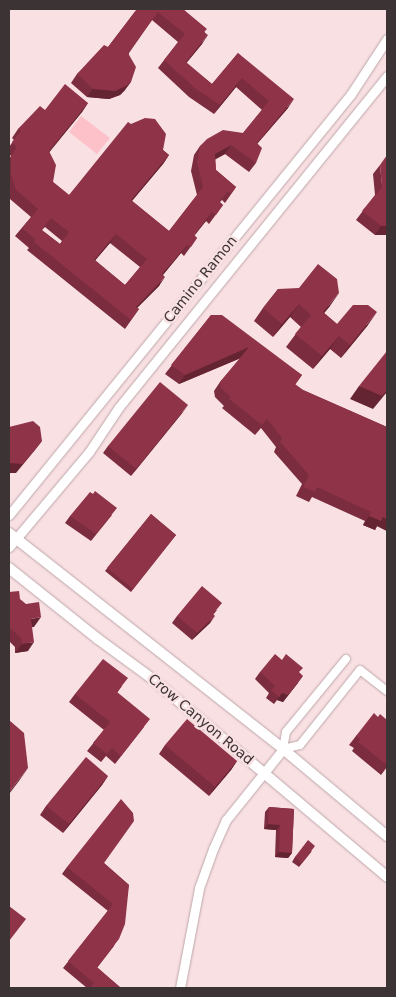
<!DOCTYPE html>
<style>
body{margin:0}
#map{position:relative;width:396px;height:997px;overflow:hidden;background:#f9e0e3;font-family:"DejaVu Sans",sans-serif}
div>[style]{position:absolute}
.green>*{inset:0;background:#fcc1c9}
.roads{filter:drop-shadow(0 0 1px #bda6a9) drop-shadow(0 0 1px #bda6a9)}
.minor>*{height:8px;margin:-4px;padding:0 4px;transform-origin:4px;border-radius:4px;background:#fff}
.tertiary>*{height:9px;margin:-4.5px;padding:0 4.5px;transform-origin:4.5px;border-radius:4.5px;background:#fff}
.secondary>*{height:10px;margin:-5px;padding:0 5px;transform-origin:5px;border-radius:5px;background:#fff}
.wall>*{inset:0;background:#7b2c3e}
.shaded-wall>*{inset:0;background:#642432}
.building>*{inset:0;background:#8f3348}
span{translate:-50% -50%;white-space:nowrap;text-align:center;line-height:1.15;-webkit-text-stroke:5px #f9e0e3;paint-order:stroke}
.street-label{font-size:14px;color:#3c3334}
.frame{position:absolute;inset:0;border:10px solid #3c3334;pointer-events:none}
</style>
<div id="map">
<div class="green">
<div style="clip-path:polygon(81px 116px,110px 138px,97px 154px,69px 132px)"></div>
</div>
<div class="roads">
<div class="minor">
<div style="left:346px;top:659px;width:94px;rotate:129.4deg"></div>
<div style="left:286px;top:732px;width:17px;rotate:100deg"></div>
<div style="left:283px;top:749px;width:17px;rotate:-13deg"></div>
<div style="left:300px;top:745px;width:96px;rotate:-51.3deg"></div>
<div style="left:360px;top:670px;width:34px;rotate:38deg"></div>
</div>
<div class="tertiary">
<div style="left:9px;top:515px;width:542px;rotate:-50.91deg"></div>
<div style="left:351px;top:94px;width:66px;rotate:-56.8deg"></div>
<div style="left:9px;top:547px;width:124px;rotate:-49.9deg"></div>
<div style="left:89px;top:452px;width:54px;rotate:-56.3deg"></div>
<div style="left:119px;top:407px;width:426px;rotate:-51deg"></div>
<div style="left:180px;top:988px;width:102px;rotate:-79.2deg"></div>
<div style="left:199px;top:888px;width:41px;rotate:-70.3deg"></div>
<div style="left:213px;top:849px;width:32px;rotate:-66deg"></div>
<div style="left:226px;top:820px;width:91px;rotate:-51.2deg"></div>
</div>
<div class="secondary">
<div style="left:9px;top:533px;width:349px;rotate:38.2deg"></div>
<div style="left:283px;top:749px;width:136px;rotate:39.9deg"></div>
<div style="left:9px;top:568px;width:114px;rotate:38.6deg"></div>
<div style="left:98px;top:639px;width:66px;rotate:36.3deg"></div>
<div style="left:151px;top:678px;width:309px;rotate:40.1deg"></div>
</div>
</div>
<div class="wall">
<div style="clip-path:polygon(evenodd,137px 9px,183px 9px,205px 32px,202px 44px,186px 63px,212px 84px,238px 53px,288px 108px,257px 144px,256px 163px,249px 172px,225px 154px,215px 159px,216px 170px,236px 187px,225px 203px,222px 200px,220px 202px,223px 205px,209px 224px,206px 221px,194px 235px,197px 238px,184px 256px,181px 253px,163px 275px,159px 286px,137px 308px,139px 309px,125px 329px,27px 250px,29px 248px,15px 236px,31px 217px,10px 199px,9px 195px,9px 159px,11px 156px,9px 154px,9px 147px,14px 140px,12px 138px,18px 129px,45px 110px,88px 103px,82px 112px,49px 152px,53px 182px,69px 195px,163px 150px,169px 155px,163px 164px,132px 201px,169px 231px,197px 195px,191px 171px,194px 155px,200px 146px,243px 133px,262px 110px,236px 87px,214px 114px,189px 97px,158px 68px,178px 42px,152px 20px,129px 53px,125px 90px,120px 95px,109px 99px,87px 97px,71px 83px,77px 74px,108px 47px,137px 9px,45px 227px,62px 241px,60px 244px,42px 230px,45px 227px,137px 9px,110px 243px,140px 267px,125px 285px,95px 260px,110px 243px)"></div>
<div style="clip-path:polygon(380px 165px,387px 235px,375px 235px,356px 220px,375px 195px,373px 174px)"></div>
<div style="clip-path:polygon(278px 289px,330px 306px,324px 313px,337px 324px,368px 325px,341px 358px,330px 349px,313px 369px,286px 347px,301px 327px,290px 317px,273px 337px,254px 321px,263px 308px)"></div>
<div style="clip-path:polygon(211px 315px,302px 375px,295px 385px,303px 390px,387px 427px,387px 531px,377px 526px,375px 530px,363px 525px,365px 521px,312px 497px,309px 502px,296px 496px,302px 484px,274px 452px,276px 447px,261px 428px,255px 435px,222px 408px,224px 406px,215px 397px,214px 391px,220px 382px,241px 358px,179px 384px,165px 374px)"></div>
<div style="clip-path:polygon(183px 412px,131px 476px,103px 453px,108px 446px)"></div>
<div style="clip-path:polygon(151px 514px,176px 535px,131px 592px,105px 571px)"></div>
<div style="clip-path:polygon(112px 515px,91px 541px,65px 523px,70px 516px)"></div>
<div style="clip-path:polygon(9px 592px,34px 627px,32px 627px,28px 651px,15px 653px,15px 647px,9px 641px)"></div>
<div style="clip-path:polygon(217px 610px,213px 615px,210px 623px,192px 640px,172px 623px,177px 616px)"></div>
<div style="clip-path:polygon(260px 672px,300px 673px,298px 683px,283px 702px,277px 700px,274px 704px,266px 698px,269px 693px,255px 679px)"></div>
<div style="clip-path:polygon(122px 686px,117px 693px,144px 727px,115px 764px,106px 756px,101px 762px,87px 751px,104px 730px,69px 702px,75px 694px)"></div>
<div style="clip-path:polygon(378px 717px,387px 720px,387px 767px,381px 775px,352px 751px,354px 748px,349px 745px,356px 736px)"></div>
<div style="clip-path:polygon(165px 745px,237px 761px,231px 770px,209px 796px,159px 754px)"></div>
<div style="clip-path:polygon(108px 776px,102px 785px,63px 833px,40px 815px,46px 806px)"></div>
<div style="clip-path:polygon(269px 807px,294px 809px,292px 853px,288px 858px,275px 857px,276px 830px,264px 829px,265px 812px)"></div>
<div style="clip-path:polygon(312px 851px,299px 867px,292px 862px,295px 857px)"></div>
<div style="clip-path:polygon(104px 863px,129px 885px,114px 946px,97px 968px,121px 988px,87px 988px,63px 968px,108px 911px,62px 874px,67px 867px)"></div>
</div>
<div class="shaded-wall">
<div style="clip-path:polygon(208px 35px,202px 44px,180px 71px,186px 62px)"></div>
<div style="clip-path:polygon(242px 78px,236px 87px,214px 114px,220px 105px)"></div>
<div style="clip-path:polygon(131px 82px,125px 90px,120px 95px,109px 99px,87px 97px,93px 89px)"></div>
<div style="clip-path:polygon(294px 99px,288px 108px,250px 152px,257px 143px)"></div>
<div style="clip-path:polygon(88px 103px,82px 112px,43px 160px,49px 151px)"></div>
<div style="clip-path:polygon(231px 145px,225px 154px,209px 163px,215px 154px)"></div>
<div style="clip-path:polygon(169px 155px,163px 164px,125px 209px,131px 200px)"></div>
<div style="clip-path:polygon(212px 212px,206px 221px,188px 244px,194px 235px)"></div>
<div style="clip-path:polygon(381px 226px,387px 226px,387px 235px,375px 235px)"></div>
<div style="clip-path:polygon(116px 234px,110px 243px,88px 269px,94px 260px)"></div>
<div style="clip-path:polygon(187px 245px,181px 253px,156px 283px,162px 274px)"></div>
<div style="clip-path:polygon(165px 277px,159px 286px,130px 315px,136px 307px)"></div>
<div style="clip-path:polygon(339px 293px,330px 306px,314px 325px,323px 312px)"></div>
<div style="clip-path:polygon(299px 304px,290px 317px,273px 337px,282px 324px)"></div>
<div style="clip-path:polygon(377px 312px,368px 325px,341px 358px,350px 345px)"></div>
<div style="clip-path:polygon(339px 336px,330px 349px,313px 369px,322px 356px)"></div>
<div style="clip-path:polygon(249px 347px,243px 357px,179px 384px,185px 375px)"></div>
<div style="clip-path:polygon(359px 386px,387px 390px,387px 392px,373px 409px,350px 399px)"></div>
<div style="clip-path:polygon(188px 405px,183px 412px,131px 476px,136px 469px)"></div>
<div style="clip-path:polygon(42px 441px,35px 450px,16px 473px,9px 473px,9px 463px)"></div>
<div style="clip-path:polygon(369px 516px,383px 517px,387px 519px,387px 531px,377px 526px,375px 530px,363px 525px)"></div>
<div style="clip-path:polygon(215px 616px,210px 623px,192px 640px,197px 633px)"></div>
<div style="clip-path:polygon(41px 617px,34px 627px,25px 628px,31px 619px)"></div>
<div style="clip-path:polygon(34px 642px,28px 651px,15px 653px,22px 644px)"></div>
<div style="clip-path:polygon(303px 676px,283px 702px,277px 700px,274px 704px,282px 693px)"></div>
<div style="clip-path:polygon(237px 761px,231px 770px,209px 796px,215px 787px)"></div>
<div style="clip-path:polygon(28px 768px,19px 781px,9px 794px,9px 792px)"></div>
<div style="clip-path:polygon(108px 776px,102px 785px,63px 833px,69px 824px)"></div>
<div style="clip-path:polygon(268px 824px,280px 825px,276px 830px,264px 829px)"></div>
<div style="clip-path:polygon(279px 852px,292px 853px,288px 858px,275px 857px)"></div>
</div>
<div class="building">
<div style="clip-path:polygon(evenodd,137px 9px,183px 9px,207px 29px,204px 32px,208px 35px,186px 62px,212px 84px,238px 53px,294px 99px,257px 143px,262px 148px,256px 163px,231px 145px,215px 154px,216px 170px,236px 187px,231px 194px,228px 191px,219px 202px,223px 205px,216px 215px,212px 212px,194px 235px,197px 238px,191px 247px,187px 245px,162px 274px,165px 277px,136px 307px,139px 309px,131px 320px,34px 242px,35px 239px,22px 228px,38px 209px,16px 190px,11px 175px,11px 156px,17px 147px,12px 142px,21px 131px,18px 129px,40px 106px,45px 110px,65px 84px,88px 103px,49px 151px,56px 165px,53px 182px,69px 195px,128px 122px,131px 124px,145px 118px,155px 119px,166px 134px,163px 150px,169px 155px,131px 200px,169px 231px,203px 187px,197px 162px,200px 146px,207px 139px,223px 130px,243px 133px,269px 101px,242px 78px,220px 105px,196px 89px,164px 60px,185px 34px,158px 12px,128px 53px,136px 67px,131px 82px,126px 86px,115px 91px,93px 89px,77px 74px,104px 45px,108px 47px,137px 9px,51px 218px,69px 232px,60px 244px,41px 230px,51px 218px,137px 9px,116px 234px,147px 259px,125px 285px,94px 260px,116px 234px)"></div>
<div style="clip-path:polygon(387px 155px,387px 226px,381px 226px,362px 211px,382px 187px,380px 165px)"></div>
<div style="clip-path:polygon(318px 264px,337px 279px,339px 293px,323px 312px,337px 324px,353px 305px,368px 305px,377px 312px,350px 345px,339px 336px,322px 356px,295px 334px,311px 315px,299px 304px,282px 324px,263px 308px,278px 289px,299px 288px)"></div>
<div style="clip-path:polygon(211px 315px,222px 315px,302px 375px,295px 384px,303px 390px,387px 427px,387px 519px,383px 517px,381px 521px,369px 516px,371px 512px,317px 487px,315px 492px,303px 487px,309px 475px,280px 442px,282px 438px,267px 419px,262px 425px,229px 399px,231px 397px,221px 388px,220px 382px,249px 347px,185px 375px,171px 365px)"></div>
<div style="clip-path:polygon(387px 351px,387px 390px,382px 396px,359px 386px)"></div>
<div style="clip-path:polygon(160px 382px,188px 405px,136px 469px,108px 446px)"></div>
<div style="clip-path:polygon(33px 421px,40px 427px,42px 441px,23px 464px,9px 463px,9px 427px)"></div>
<div style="clip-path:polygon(95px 491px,117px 508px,96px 534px,70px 516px,90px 492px,93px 494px)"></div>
<div style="clip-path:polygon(151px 514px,176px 535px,133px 589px,107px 568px)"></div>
<div style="clip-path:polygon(202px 586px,222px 603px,213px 614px,215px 616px,197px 633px,177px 616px)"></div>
<div style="clip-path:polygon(19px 591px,20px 599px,26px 604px,39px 602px,41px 617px,31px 619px,34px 642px,22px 644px,21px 638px,9px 627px,9px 592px)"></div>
<div style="clip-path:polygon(275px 654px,282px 660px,286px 654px,303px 668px,299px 672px,303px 676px,288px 695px,282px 693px,279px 697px,271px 690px,275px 686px,260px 672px)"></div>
<div style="clip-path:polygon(103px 659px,128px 678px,117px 692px,150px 719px,121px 756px,112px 748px,107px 754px,93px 743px,110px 722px,75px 694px)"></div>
<div style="clip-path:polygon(374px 713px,378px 717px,380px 714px,387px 720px,387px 765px,358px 742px,360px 739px,356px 736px)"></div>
<div style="clip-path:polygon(187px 719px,237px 761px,215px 787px,165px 745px)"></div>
<div style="clip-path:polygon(9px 720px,24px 733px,28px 768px,9px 792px)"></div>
<div style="clip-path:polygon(86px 757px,108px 776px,69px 824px,46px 806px)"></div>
<div style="clip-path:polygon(121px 799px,133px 813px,134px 821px,104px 863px,129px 885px,125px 924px,119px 939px,97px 967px,121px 988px,90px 988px,94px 983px,68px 961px,113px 904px,67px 867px)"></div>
<div style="clip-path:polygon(269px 807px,294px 809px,292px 853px,279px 852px,280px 825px,268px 824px)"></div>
<div style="clip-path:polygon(308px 840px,315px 846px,302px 863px,295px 857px)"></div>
<div style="clip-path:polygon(9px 906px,26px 919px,9px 941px)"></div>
</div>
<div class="street-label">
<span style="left:200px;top:279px;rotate:-51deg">Camino Ramon</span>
<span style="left:201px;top:719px;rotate:40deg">Crow Canyon Road</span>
</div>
<div class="frame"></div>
</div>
